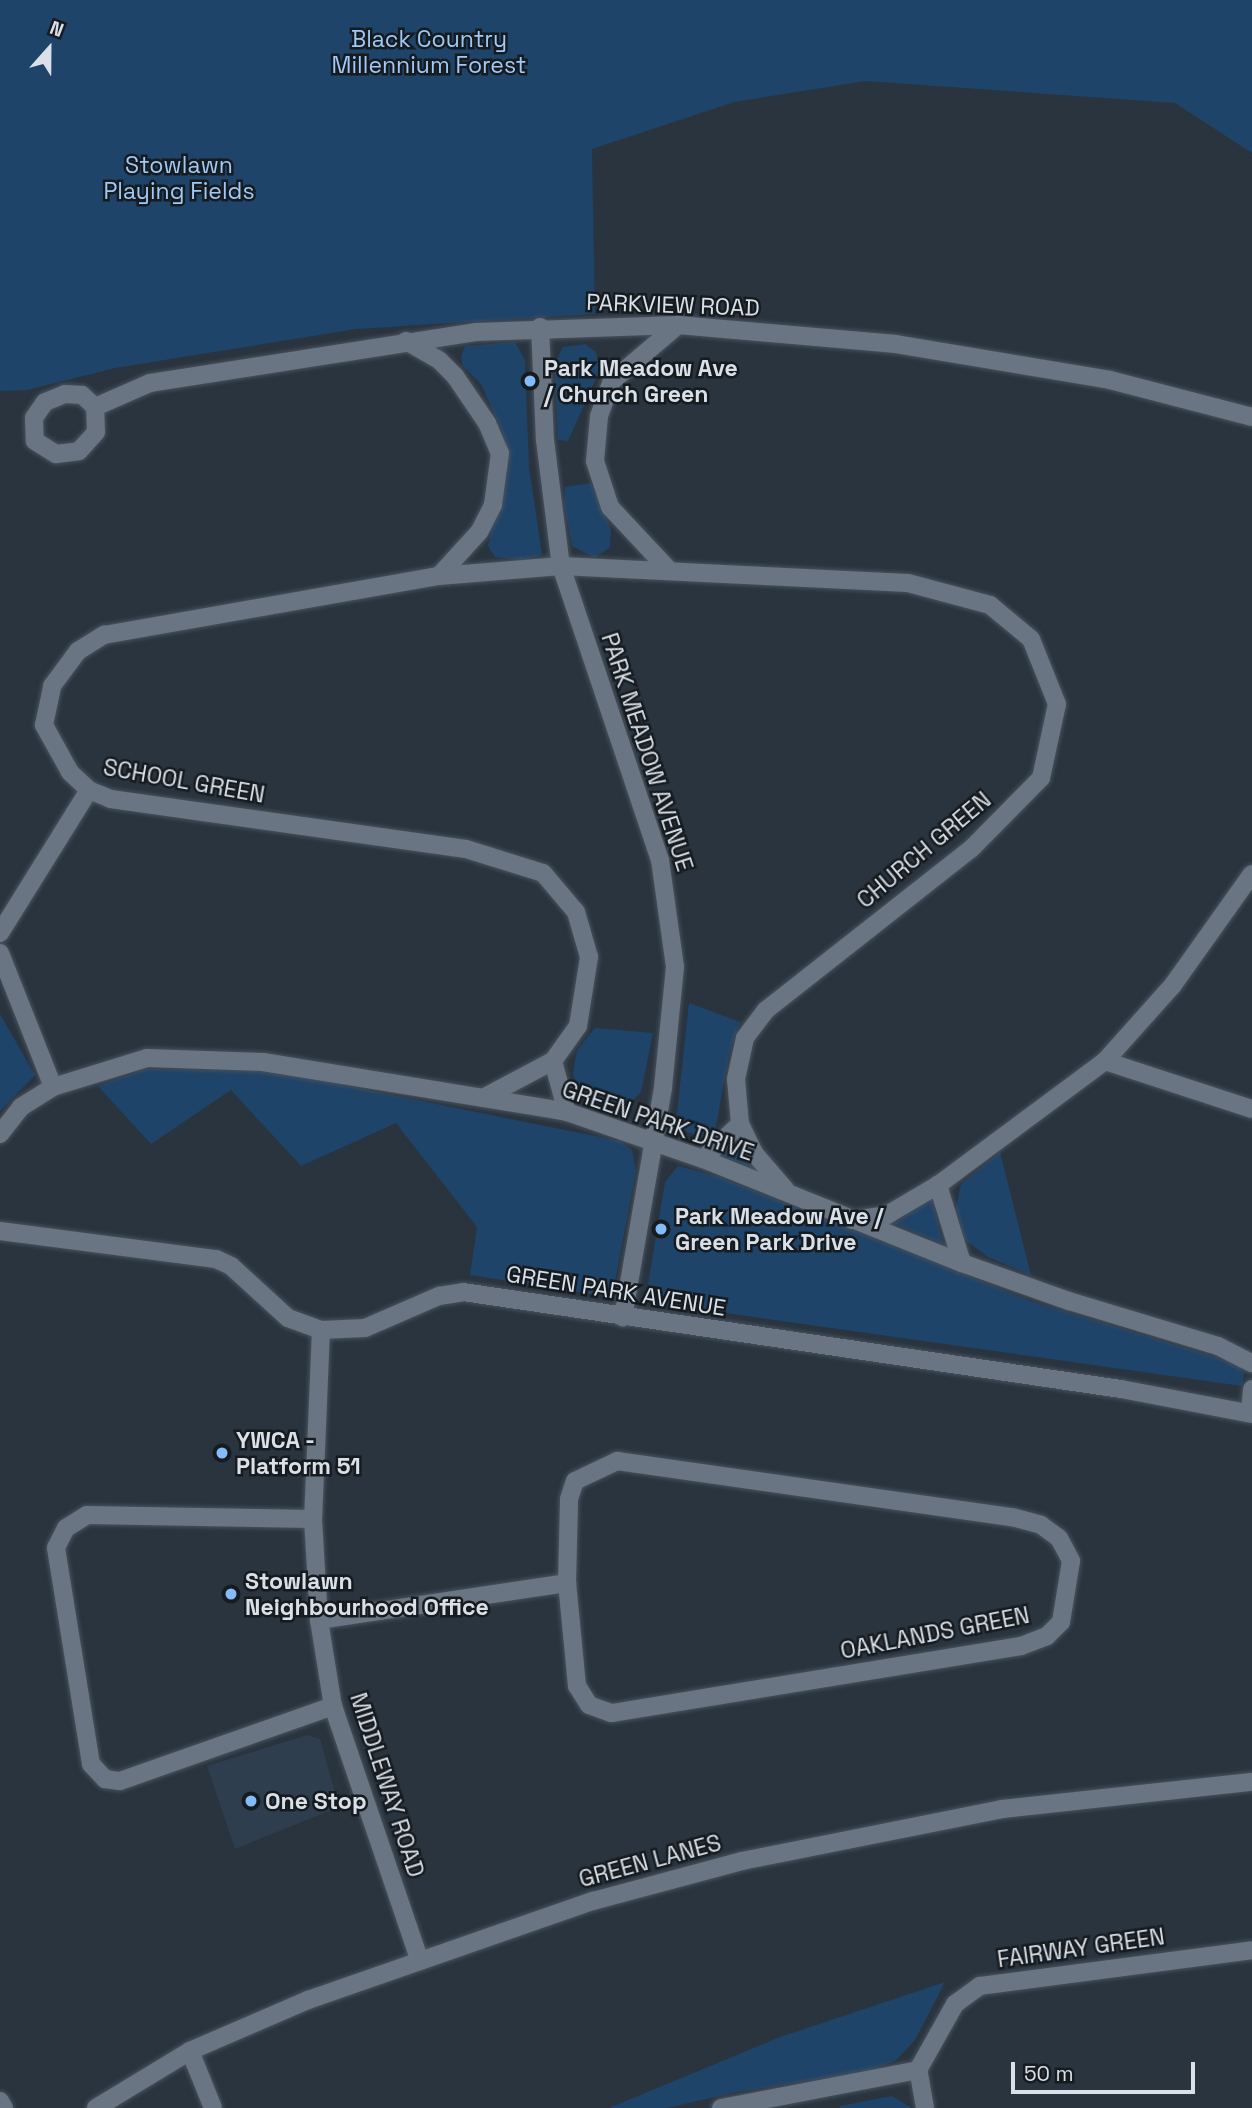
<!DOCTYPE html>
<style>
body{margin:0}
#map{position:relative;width:1252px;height:2108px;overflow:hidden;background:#29343f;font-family:"Space Grotesk",sans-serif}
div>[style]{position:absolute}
.built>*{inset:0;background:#2e3e4e}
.green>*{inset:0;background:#1f4469}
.roads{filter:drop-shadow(0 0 2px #49525c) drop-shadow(0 0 2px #49525c)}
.minor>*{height:18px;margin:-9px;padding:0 9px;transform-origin:9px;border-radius:9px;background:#697582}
.dots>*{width:19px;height:19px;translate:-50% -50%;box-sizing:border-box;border:4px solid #161b20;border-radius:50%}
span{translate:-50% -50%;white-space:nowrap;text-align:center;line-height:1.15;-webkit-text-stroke:5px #161b20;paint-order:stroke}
.park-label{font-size:23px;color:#9fc9f7}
.street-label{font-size:23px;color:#d9e0e8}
.poi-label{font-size:23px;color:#d9e0e8;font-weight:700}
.left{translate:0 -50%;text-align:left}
.north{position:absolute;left:14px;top:14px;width:70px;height:70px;-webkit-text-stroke:5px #161b20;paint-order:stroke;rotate:21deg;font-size:19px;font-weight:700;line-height:28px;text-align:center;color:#d9e0e8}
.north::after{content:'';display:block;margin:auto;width:24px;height:32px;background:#d9e0e8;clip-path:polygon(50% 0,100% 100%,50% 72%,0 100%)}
.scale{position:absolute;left:1011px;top:2062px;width:184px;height:32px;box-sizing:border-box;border:4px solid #d9e0e8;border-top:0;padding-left:9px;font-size:21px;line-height:24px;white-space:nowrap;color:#d9e0e8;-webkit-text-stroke:5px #161b20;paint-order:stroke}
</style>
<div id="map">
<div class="built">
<div style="clip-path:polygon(307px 1735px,320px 1739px,339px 1807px,235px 1849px,207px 1766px)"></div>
</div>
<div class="green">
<div style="clip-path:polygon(0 0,1252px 0,1252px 153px,1175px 103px,865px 81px,734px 102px,592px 149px,595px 314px,356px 329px,115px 368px,27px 390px,0 391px)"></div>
<div style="clip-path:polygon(515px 342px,525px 360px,529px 467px,542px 555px,523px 560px,495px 557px,488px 546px,507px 463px,502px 431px,481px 384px,463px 366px,461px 357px,465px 346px)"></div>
<div style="clip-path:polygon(585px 344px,596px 352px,599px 372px,568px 441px,558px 440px,554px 365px,563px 347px)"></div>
<div style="clip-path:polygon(591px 483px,611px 529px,610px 547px,595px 558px,572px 546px,564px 504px,565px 487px)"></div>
<div style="clip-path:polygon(689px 1003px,740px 1022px,729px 1054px,715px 1132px,705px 1138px,687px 1132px,676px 1121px)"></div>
<div style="clip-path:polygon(0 1014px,35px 1075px,0 1111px)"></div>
<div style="clip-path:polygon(595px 1028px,653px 1033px,641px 1092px,626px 1108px,601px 1106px,580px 1097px,573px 1074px,577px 1050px)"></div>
<div style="clip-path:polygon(146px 1069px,272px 1071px,620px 1141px,632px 1150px,636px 1170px,614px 1287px,603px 1296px,470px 1275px,477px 1227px,396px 1123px,301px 1166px,231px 1090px,151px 1144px,98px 1086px)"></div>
<div style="clip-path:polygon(739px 1137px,765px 1175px,721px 1155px)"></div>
<div style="clip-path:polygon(1000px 1152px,1031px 1275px,988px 1257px,964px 1239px,956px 1208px,961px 1184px)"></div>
<div style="clip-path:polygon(678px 1166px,719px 1177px,1033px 1302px,1238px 1364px,1244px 1373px,1242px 1386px,662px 1304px,648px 1285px,665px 1182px)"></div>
<div style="clip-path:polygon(932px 1199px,943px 1244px,894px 1223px)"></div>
<div style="clip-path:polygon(945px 1982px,915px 2040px,895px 2061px,866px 2072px,736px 2092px,667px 2108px,609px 2108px,780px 2037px)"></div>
<div style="clip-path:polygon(892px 2096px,912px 2108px,840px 2108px,840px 2106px)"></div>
</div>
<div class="roads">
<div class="minor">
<div style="left:540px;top:327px;width:113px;rotate:87.5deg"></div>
<div style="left:545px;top:440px;width:127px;rotate:82.8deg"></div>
<div style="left:561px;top:566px;width:310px;rotate:71.4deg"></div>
<div style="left:660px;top:860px;width:108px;rotate:82deg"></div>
<div style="left:675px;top:967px;width:122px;rotate:95.7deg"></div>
<div style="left:663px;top:1088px;width:233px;rotate:99.9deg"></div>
<div style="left:406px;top:341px;width:39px;rotate:30deg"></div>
<div style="left:440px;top:361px;width:21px;rotate:45deg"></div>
<div style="left:455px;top:376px;width:57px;rotate:55.8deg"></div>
<div style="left:487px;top:423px;width:33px;rotate:67deg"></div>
<div style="left:500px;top:453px;width:52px;rotate:97.7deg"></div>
<div style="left:493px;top:505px;width:30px;rotate:117deg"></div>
<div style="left:479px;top:532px;width:59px;rotate:132.3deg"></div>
<div style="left:95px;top:407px;width:18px;rotate:-137deg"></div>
<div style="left:82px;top:395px;width:17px;rotate:-177deg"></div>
<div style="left:65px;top:394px;width:22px;rotate:158deg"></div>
<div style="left:45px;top:402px;width:19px;rotate:125deg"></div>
<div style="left:34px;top:418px;width:23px;rotate:88deg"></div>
<div style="left:35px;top:441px;width:25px;rotate:32deg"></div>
<div style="left:56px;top:454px;width:23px;rotate:-7deg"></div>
<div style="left:79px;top:451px;width:25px;rotate:-48deg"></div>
<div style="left:96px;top:432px;width:25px;rotate:-92deg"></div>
<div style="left:95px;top:407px;width:60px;rotate:-23.6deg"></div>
<div style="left:150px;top:383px;width:330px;rotate:-8.9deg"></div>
<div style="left:476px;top:332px;width:202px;rotate:-2deg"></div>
<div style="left:678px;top:325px;width:219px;rotate:5deg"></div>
<div style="left:896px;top:344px;width:217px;rotate:9.5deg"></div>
<div style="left:1110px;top:380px;width:147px;rotate:14.6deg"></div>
<div style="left:667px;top:568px;width:83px;rotate:-133.1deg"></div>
<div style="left:610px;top:507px;width:48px;rotate:-108.1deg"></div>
<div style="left:595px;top:461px;width:45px;rotate:-84.9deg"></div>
<div style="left:599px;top:416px;width:37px;rotate:-70deg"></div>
<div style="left:612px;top:381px;width:87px;rotate:-40.3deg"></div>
<div style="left:0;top:933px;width:168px;rotate:-58.1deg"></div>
<div style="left:0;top:953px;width:144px;rotate:68.4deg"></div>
<div style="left:1105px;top:1061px;width:155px;rotate:18.1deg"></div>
<div style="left:483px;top:1098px;width:79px;rotate:-27.9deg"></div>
<div style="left:567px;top:1112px;width:53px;rotate:-105.4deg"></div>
<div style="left:553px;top:1061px;width:43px;rotate:-54.5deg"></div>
<div style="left:578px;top:1026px;width:70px;rotate:-80.9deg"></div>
<div style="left:589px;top:957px;width:47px;rotate:-106.1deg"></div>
<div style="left:576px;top:912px;width:51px;rotate:-130.2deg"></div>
<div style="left:543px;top:873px;width:81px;rotate:-162.7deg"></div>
<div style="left:466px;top:849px;width:359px;rotate:-172deg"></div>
<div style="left:111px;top:799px;width:24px;rotate:-158deg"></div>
<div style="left:89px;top:790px;width:26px;rotate:-137deg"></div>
<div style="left:70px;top:772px;width:54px;rotate:-119deg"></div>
<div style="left:44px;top:725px;width:40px;rotate:-78deg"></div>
<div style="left:52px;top:686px;width:44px;rotate:-53.4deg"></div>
<div style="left:78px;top:651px;width:31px;rotate:-32deg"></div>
<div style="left:104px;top:635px;width:340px;rotate:-10deg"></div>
<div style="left:439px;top:576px;width:122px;rotate:-4.7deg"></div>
<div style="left:561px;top:566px;width:347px;rotate:2.8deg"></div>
<div style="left:908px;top:583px;width:85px;rotate:15deg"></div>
<div style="left:990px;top:605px;width:53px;rotate:39.7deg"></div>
<div style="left:1031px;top:639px;width:70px;rotate:68.2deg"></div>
<div style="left:1057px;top:704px;width:76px;rotate:102.2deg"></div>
<div style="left:1041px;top:778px;width:98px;rotate:134.6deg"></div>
<div style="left:972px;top:848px;width:262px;rotate:141.8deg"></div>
<div style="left:766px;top:1010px;width:35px;rotate:127deg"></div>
<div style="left:745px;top:1038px;width:42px;rotate:102.4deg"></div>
<div style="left:736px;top:1079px;width:45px;rotate:84.9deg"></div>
<div style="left:740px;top:1124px;width:51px;rotate:136.6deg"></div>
<div style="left:740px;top:1124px;width:32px;rotate:64deg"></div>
<div style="left:754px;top:1153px;width:48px;rotate:49.3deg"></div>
<div style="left:0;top:1134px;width:34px;rotate:-52deg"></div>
<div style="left:21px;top:1107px;width:38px;rotate:-32deg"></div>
<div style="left:53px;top:1087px;width:98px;rotate:-17.1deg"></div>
<div style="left:147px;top:1058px;width:116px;rotate:2deg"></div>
<div style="left:263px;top:1062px;width:308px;rotate:9.3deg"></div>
<div style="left:567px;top:1112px;width:144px;rotate:19.1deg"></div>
<div style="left:703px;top:1159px;width:279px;rotate:21.9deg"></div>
<div style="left:962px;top:1263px;width:114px;rotate:19.6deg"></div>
<div style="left:1069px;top:1301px;width:156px;rotate:16.8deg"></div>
<div style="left:1218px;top:1346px;width:38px;rotate:27deg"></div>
<div style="left:852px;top:1220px;width:35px;rotate:-8deg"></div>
<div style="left:887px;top:1215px;width:59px;rotate:-30.5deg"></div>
<div style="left:0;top:1231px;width:218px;rotate:7.4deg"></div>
<div style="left:216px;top:1259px;width:17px;rotate:25deg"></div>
<div style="left:231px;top:1266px;width:77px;rotate:42.4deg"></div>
<div style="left:288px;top:1318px;width:35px;rotate:20deg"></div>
<div style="left:321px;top:1330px;width:44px;rotate:-2.6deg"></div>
<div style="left:365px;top:1328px;width:81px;rotate:-23.4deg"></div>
<div style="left:439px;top:1296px;width:24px;rotate:-9deg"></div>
<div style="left:463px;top:1292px;width:665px;rotate:8.39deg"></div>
<div style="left:1121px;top:1389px;width:133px;rotate:10.8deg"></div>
<div style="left:962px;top:1263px;width:82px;rotate:-107.1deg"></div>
<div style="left:938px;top:1185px;width:208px;rotate:-36.6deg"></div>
<div style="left:1105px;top:1061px;width:102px;rotate:-48.2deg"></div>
<div style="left:1173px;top:985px;width:136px;rotate:-54.6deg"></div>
<div style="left:321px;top:1330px;width:189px;rotate:92.4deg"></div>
<div style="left:313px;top:1519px;width:101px;rotate:86.6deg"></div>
<div style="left:319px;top:1620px;width:87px;rotate:80.8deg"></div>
<div style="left:333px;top:1706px;width:267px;rotate:71.2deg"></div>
<div style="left:1250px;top:1413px;width:24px;rotate:-85deg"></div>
<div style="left:313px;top:1519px;width:226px;rotate:-179deg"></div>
<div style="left:87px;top:1515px;width:25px;rotate:148deg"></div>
<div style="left:66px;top:1528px;width:22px;rotate:117deg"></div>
<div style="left:56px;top:1548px;width:219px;rotate:80.8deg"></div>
<div style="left:91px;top:1764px;width:21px;rotate:47deg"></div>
<div style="left:105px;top:1779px;width:15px;rotate:8deg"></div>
<div style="left:120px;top:1781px;width:226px;rotate:-19.4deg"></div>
<div style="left:319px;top:1620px;width:251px;rotate:-8.5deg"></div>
<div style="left:567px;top:1583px;width:84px;rotate:-88.6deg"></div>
<div style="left:569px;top:1499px;width:19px;rotate:-72deg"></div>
<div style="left:575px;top:1481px;width:47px;rotate:-25.5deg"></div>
<div style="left:617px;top:1461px;width:399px;rotate:8.1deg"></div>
<div style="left:1012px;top:1517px;width:30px;rotate:15deg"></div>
<div style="left:1041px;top:1525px;width:22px;rotate:36deg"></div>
<div style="left:1059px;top:1538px;width:26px;rotate:62deg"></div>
<div style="left:1071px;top:1561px;width:62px;rotate:99.3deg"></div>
<div style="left:1061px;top:1622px;width:20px;rotate:135deg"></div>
<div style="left:1047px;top:1636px;width:28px;rotate:159deg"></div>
<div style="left:1021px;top:1646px;width:415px;rotate:170.7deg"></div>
<div style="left:611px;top:1713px;width:23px;rotate:-160deg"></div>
<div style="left:589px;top:1705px;width:22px;rotate:-122deg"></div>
<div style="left:577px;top:1686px;width:103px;rotate:-95.5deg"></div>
<div style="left:190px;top:2051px;width:61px;rotate:68deg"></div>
<div style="left:0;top:2101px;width:8px;rotate:60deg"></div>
<div style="left:96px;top:2108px;width:110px;rotate:-31.2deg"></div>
<div style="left:190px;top:2051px;width:129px;rotate:-23.4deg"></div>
<div style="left:308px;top:2000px;width:302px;rotate:-19.2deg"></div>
<div style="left:593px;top:1901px;width:154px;rotate:-15deg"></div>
<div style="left:742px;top:1861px;width:265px;rotate:-11.3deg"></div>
<div style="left:1002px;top:1809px;width:251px;rotate:-6.2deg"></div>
<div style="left:721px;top:2108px;width:201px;rotate:-10.9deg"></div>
<div style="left:925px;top:2108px;width:39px;rotate:-100deg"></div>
<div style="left:918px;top:2070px;width:76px;rotate:-60.7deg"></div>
<div style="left:955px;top:2004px;width:31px;rotate:-36deg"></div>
<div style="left:980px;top:1986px;width:274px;rotate:-7.5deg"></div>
</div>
</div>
<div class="dots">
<div style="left:530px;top:381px;background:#82bcfa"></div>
<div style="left:661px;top:1229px;background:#82bcfa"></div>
<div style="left:222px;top:1453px;background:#82bcfa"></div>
<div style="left:231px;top:1594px;background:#82bcfa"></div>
<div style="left:251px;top:1801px;background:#82bcfa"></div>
</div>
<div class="park-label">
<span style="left:429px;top:52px">Black Country<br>Millennium Forest</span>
<span style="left:179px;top:178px">Stowlawn<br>Playing Fields</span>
</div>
<div class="street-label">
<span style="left:673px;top:305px;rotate:2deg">PARKVIEW ROAD</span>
<span style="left:647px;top:752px;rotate:72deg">PARK MEADOW AVENUE</span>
<span style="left:184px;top:781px;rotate:10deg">SCHOOL GREEN</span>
<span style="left:924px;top:850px;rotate:-40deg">CHURCH GREEN</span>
<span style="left:658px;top:1121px;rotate:19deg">GREEN PARK DRIVE</span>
<span style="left:616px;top:1291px;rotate:9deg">GREEN PARK AVENUE</span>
<span style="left:935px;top:1633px;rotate:-11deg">OAKLANDS GREEN</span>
<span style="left:387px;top:1785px;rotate:72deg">MIDDLEWAY ROAD</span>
<span style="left:650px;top:1861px;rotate:-15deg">GREEN LANES</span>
<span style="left:1081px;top:1948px;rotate:-8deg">FAIRWAY GREEN</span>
</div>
<div class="poi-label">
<span class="left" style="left:544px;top:381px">Park Meadow Ave<br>/ Church Green</span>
<span class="left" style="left:675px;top:1229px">Park Meadow Ave /<br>Green Park Drive</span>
<span class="left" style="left:236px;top:1453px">YWCA -<br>Platform 51</span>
<span class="left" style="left:245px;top:1594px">Stowlawn<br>Neighbourhood Office</span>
<span class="left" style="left:265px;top:1801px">One Stop</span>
</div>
<div class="north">N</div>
<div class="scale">50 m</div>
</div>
